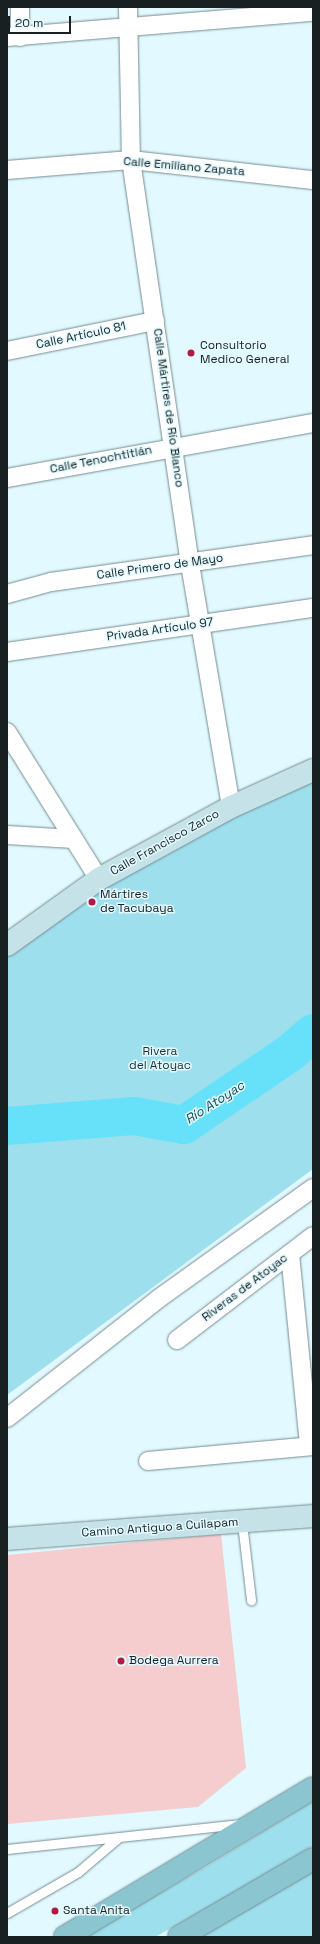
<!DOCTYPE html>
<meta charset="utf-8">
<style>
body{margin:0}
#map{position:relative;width:320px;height:1944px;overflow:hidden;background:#e1f9ff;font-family:"Space Grotesk",sans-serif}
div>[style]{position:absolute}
.green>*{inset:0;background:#9ddfed}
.river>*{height:38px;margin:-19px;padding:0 19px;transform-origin:19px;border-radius:19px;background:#67e1f9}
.building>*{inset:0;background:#f5cdcf}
.roads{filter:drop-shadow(0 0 1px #768b90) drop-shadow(0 0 1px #768b90)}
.lane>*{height:9px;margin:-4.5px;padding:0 4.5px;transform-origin:4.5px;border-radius:4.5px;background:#fff}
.street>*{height:18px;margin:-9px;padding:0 9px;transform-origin:9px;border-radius:9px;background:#fff}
.secondary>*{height:22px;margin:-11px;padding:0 11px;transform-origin:11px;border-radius:11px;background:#c5e2e8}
.primary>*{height:22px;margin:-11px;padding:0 11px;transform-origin:11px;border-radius:11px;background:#8bc5d0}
.dots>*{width:11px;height:11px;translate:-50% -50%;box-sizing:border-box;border:2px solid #e1f9ff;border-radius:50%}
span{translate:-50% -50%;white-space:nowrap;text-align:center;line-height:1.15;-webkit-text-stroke:3px #e1f9ff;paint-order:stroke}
.street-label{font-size:12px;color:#182022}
.poi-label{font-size:12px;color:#182022}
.left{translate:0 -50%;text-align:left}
.park-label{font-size:12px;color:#1b3135}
.water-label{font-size:13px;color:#124953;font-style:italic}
.frame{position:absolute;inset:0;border:8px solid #182022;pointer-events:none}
.scale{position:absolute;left:8px;top:16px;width:63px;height:18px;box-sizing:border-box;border:2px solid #182022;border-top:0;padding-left:5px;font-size:12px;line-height:14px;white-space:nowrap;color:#182022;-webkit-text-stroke:3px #e1f9ff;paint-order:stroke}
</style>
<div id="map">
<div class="green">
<div style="clip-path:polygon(313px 777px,313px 1169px,7px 1395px,7px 949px,99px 879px)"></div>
<div style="clip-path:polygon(313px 1801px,313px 1846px,233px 1894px,155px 1937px,83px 1937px,206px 1867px)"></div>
<div style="clip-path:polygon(313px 1871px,313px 1937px,192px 1937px)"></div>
</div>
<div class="river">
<div style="left:7px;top:1126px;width:127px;rotate:-4.5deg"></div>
<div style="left:134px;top:1116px;width:51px;rotate:10.2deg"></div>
<div style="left:184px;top:1125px;width:128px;rotate:-34.2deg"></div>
<div style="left:290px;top:1053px;width:30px;rotate:-41deg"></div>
</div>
<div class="building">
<div style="clip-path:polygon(221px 1534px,246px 1768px,198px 1807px,7px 1824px,7px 1555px)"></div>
</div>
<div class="roads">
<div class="lane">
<div style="left:242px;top:1523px;width:78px;rotate:83.3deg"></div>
<div style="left:7px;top:1849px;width:235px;rotate:-6.1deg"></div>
<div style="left:7px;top:1913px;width:82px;rotate:-30deg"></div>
<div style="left:78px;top:1872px;width:52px;rotate:-40.4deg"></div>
</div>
<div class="street">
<div style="left:20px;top:7px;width:30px;rotate:90deg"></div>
<div style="left:128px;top:7px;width:153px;rotate:88.9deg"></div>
<div style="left:131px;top:160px;width:408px;rotate:81.7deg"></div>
<div style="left:190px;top:564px;width:246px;rotate:80.4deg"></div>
<div style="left:7px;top:37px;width:307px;rotate:-4.7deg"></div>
<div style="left:7px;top:170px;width:124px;rotate:-4.6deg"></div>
<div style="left:131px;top:160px;width:183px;rotate:6.3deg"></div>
<div style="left:7px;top:351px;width:151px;rotate:-11.5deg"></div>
<div style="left:7px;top:478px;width:311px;rotate:-10.2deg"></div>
<div style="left:7px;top:594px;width:46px;rotate:-15.3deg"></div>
<div style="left:51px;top:582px;width:265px;rotate:-8deg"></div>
<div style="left:7px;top:652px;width:309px;rotate:-8.2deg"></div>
<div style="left:7px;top:732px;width:173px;rotate:58deg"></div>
<div style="left:7px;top:835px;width:67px;rotate:3.4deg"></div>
<div style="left:290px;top:1254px;width:193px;rotate:84.3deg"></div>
<div style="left:177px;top:1340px;width:171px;rotate:-37.4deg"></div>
<div style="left:7px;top:1418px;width:192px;rotate:-38.2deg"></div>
<div style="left:158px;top:1299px;width:191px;rotate:-35.6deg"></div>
<div style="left:148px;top:1461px;width:166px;rotate:-5.2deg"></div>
</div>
<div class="secondary">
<div style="left:7px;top:945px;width:113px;rotate:-35.7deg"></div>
<div style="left:99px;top:879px;width:150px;rotate:-28.6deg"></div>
<div style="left:231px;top:807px;width:90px;rotate:-24.3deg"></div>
<div style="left:7px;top:1539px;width:307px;rotate:-4.3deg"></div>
</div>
<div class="primary">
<div style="left:65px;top:1937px;width:289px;rotate:-31deg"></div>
<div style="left:179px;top:1937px;width:155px;rotate:-30.2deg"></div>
</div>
</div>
<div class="dots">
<div style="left:191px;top:353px;background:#b01c41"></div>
<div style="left:92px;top:902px;background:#b01c41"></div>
<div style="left:121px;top:1661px;background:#b01c41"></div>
<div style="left:55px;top:1911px;background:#b01c41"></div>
</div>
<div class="street-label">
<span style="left:184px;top:167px;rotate:5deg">Calle Emiliano Zapata</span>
<span style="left:81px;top:336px;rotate:-12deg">Calle Artículo 81</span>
<span style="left:168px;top:408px;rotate:82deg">Calle Mártires de Río Blanco</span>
<span style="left:101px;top:460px;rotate:-11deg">Calle Tenochtitlán</span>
<span style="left:160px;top:567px;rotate:-8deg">Calle Primero de Mayo</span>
<span style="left:160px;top:630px;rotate:-8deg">Privada Artículo 97</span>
<span style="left:165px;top:843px;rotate:-29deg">Calle Francisco Zarco</span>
<span style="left:245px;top:1288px;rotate:-37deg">Riveras de Atoyac</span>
<span style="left:160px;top:1528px;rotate:-4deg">Camino Antiguo a Cuilapam</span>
</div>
<div class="poi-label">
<span class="left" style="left:200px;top:353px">Consultorio<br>Medico General</span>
<span class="left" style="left:100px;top:902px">Mártires<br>de Tacubaya</span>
<span class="left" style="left:129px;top:1661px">Bodega Aurrera</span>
<span class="left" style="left:63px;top:1911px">Santa Anita</span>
</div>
<div class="park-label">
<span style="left:160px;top:1059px">Rivera<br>del Atoyac</span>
</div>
<div class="water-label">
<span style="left:215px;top:1103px;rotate:-33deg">Río Atoyac</span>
</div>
<div class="frame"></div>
<div class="scale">20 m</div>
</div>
